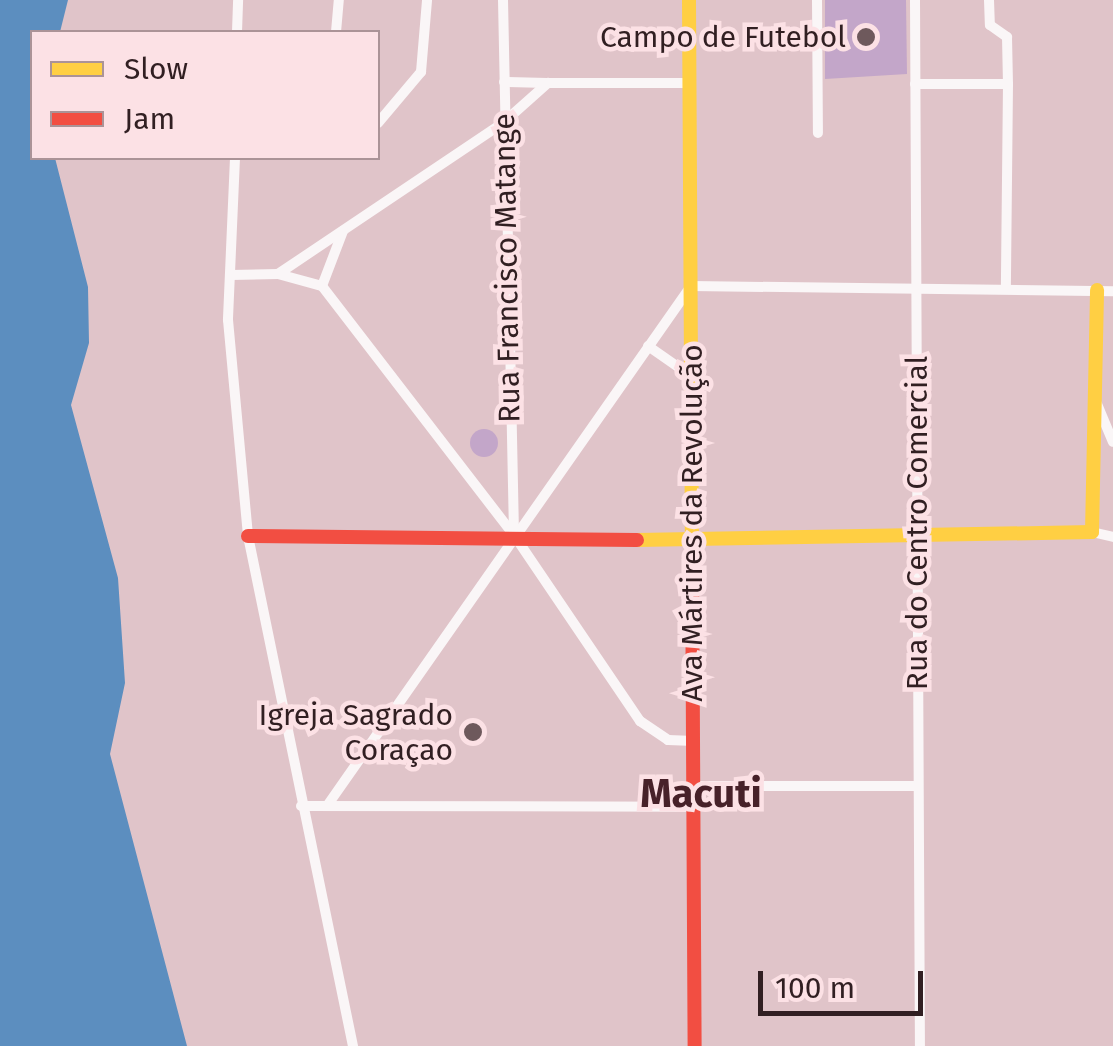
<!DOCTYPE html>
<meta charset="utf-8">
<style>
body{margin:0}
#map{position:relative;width:1113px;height:1046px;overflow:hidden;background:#e0c4c9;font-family:"Fira Sans",sans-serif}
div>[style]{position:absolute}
.green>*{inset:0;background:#c3a6c9}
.round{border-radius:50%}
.water>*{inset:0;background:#5c8ebf}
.street>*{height:10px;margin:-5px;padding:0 5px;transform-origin:5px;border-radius:5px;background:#faf6f7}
.slow>*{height:14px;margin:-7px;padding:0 7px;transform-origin:7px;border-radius:7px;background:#ffcf43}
.jam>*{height:14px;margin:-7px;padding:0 7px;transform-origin:7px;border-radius:7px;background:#f24e42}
.dots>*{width:28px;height:28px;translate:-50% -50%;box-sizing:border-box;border:5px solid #fce1e5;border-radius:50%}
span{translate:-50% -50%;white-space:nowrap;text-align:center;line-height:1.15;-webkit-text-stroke:9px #fce1e5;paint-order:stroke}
.poi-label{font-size:30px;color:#311f22}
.right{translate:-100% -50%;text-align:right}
.street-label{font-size:30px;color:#311f22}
.district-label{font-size:40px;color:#472129;font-weight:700}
.legend{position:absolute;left:30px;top:30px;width:350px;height:130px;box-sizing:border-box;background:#fce1e5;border:2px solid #ab9397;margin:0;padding:12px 18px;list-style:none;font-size:30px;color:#311f22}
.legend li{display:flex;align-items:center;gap:20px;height:50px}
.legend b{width:50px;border:2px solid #ab9397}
.scale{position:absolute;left:758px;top:971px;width:165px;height:45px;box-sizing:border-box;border:5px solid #311f22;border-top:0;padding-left:12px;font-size:30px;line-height:35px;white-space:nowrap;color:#311f22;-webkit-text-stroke:8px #fce1e5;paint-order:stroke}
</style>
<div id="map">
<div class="green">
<div style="clip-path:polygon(825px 0,906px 0,907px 74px,825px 79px)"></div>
<div class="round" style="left:470px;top:429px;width:28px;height:28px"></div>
</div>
<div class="water">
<div style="clip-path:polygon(0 0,68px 0,60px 32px,32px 32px,32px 158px,55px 158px,88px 287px,89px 343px,71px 405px,118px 578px,125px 683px,110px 754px,187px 1046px,0 1046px)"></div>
</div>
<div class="street">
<div style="left:503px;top:0;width:534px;rotate:88.82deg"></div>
<div style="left:817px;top:0;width:133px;rotate:89.6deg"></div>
<div style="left:915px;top:0;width:1046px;rotate:89.73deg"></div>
<div style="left:989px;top:0;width:25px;rotate:88deg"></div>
<div style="left:990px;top:25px;width:21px;rotate:35deg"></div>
<div style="left:1007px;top:37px;width:47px;rotate:88.8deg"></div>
<div style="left:237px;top:32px;width:32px;rotate:-88deg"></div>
<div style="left:336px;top:32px;width:32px;rotate:-85deg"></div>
<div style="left:504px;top:82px;width:43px;rotate:1.3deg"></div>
<div style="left:915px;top:84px;width:93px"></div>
<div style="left:1008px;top:84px;width:204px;rotate:90.6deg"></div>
<div style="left:378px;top:123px;width:67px;rotate:-49.9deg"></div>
<div style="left:421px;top:72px;width:72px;rotate:-85.2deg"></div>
<div style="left:235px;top:158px;width:162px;rotate:92.5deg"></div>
<div style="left:228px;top:320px;width:217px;rotate:84.7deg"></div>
<div style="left:248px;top:536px;width:521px;rotate:78.37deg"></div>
<div style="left:278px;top:274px;width:272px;rotate:-33.9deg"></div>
<div style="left:504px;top:122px;width:59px;rotate:-41.6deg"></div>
<div style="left:548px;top:83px;width:142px"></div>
<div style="left:231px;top:275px;width:47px;rotate:-1.2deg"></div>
<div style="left:278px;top:274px;width:46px;rotate:15.3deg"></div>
<div style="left:322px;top:286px;width:314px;rotate:52.4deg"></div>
<div style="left:514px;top:535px;width:225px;rotate:55.9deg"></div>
<div style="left:640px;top:721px;width:34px;rotate:34deg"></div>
<div style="left:668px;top:740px;width:26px;rotate:2deg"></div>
<div style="left:322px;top:286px;width:59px;rotate:-69.1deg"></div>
<div style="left:648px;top:346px;width:52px;rotate:34.9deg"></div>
<div style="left:1097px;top:404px;width:41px;rotate:67.2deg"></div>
<div style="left:1092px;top:532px;width:22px;rotate:13deg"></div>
<div style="left:694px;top:786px;width:224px"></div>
<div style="left:329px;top:803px;width:631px;rotate:-55deg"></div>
<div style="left:691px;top:286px;width:422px;rotate:0.7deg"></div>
<div style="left:301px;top:806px;width:393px;rotate:0.1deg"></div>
</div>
<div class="slow">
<div style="left:689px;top:0;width:547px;rotate:89.69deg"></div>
<div style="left:637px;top:540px;width:455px;rotate:-1deg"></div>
<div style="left:1092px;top:532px;width:242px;rotate:-88.8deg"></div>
</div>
<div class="jam">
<div style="left:248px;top:536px;width:389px;rotate:0.6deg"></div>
<div style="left:692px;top:547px;width:499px;rotate:89.7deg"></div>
</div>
<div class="dots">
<div style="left:866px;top:37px;background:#6e595c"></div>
<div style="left:473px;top:732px;background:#6e595c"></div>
</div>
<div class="poi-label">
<span class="right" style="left:846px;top:37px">Campo de Futebol</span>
<span class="right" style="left:453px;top:732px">Igreja Sagrado<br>Coraçao</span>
</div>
<div class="street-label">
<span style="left:507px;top:268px;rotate:-91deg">Rua Francisco Matange</span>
<span style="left:692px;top:523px;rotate:-90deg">Ava Mártires da Revolução</span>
<span style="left:917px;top:523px;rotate:-90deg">Rua do Centro Comercial</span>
</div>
<div class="district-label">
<span style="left:701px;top:794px">Macuti</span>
</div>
<ul class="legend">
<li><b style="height:12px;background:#ffcf43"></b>Slow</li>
<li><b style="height:12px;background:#f24e42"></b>Jam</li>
</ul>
<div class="scale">100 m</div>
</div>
